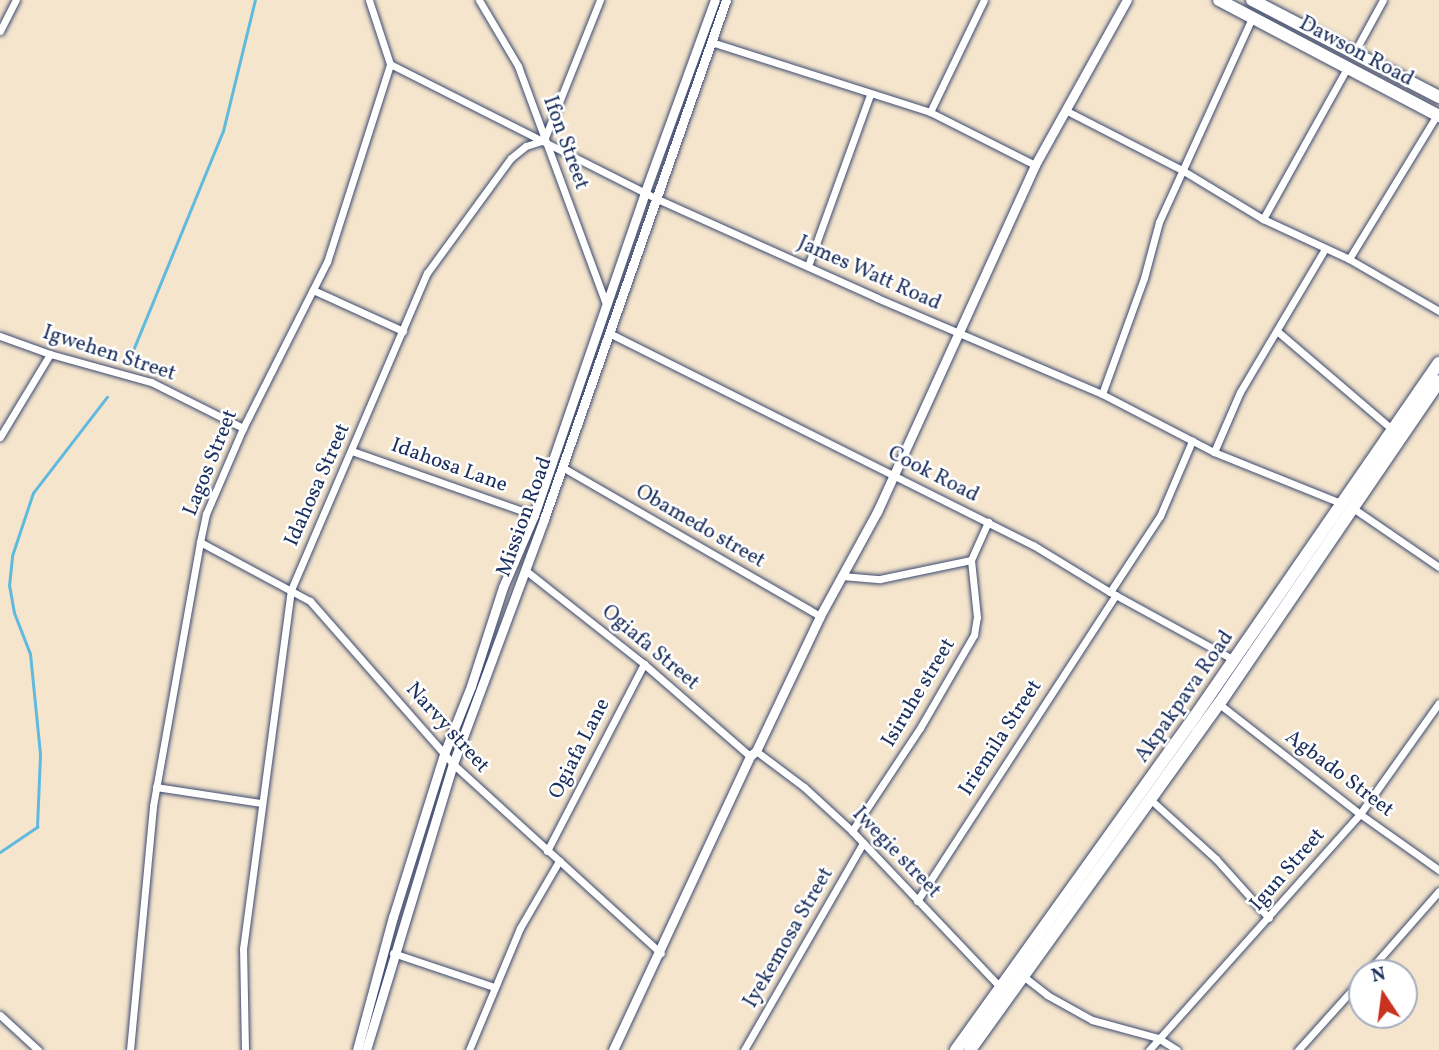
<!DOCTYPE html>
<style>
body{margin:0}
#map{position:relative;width:1439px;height:1050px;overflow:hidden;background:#f5e5cd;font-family:Vollkorn,serif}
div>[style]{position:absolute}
.stream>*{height:2.5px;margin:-1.25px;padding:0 1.25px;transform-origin:1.25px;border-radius:1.25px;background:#5fbadd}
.roads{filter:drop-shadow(0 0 2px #3c4a6f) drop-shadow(0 0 2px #3c4a6f)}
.minor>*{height:7px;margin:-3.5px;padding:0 3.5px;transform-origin:3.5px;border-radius:3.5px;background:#fff}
.tertiary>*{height:9px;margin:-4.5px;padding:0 4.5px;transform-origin:4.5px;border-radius:4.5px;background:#fff}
.trunk>*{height:12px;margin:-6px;padding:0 6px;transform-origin:6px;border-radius:6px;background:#fff}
span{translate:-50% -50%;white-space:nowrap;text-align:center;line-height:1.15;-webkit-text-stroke:5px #fff;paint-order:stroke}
.street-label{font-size:21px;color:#1b2f5e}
.north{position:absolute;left:1348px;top:959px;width:70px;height:70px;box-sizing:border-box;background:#fff;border:2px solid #a4acbf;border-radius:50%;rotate:347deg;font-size:19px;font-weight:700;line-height:28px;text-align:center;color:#1b2f5e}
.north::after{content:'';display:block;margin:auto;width:24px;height:32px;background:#c8321e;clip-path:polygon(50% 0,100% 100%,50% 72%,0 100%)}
</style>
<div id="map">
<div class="stream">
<div style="left:127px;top:365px;width:253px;rotate:-67.7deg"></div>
<div style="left:223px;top:131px;width:135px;rotate:-76.3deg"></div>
<div style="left:0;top:852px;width:45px;rotate:-34deg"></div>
<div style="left:37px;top:827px;width:73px;rotate:-87.6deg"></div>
<div style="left:40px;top:754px;width:100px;rotate:-95.7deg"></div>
<div style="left:30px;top:654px;width:44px;rotate:-111.3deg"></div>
<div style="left:14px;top:613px;width:27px;rotate:-100deg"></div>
<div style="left:9px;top:586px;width:30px;rotate:-84deg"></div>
<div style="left:12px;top:556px;width:66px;rotate:-71.6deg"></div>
<div style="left:33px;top:493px;width:121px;rotate:-52.4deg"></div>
</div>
<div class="roads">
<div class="minor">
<div style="left:479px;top:0;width:77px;rotate:59.4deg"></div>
<div style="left:518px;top:66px;width:254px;rotate:69.7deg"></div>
<div style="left:0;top:31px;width:35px;rotate:-63deg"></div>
<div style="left:711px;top:42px;width:230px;rotate:17.7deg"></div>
<div style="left:930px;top:112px;width:118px;rotate:26.8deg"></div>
<div style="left:1354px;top:53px;width:60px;rotate:-61.3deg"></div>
<div style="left:390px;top:64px;width:297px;rotate:26.8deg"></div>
<div style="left:655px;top:198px;width:243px;rotate:24.2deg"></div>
<div style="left:877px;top:298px;width:245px;rotate:23.1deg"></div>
<div style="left:1102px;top:394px;width:126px;rotate:27.4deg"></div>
<div style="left:1214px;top:452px;width:137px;rotate:21.9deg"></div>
<div style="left:1067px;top:111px;width:129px;rotate:27.2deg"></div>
<div style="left:1182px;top:170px;width:95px;rotate:31.2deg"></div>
<div style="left:1263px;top:219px;width:95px;rotate:24.9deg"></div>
<div style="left:1349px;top:259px;width:104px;rotate:30deg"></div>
<div style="left:930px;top:112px;width:124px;rotate:-64.3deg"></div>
<div style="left:1263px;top:219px;width:171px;rotate:-60.9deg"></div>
<div style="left:1349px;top:259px;width:169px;rotate:-58.6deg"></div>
<div style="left:808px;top:266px;width:182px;rotate:-70.1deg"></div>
<div style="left:313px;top:290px;width:99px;rotate:24.5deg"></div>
<div style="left:1277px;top:331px;width:153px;rotate:40.5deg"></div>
<div style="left:609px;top:333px;width:474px;rotate:26.6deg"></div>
<div style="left:1033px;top:545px;width:90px;rotate:31.4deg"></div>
<div style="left:1110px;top:592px;width:141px;rotate:28.7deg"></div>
<div style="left:0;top:336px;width:53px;rotate:19.8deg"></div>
<div style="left:50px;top:354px;width:105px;rotate:15.5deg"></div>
<div style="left:151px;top:382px;width:103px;rotate:26.6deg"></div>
<div style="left:1102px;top:394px;width:123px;rotate:-70.1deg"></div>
<div style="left:1144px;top:278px;width:58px;rotate:-75deg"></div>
<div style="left:1159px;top:222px;width:224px;rotate:-65.5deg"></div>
<div style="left:0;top:437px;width:97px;rotate:-58.9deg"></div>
<div style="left:352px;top:451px;width:193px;rotate:19.4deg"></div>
<div style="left:1214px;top:452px;width:65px;rotate:-66.6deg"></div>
<div style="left:1240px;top:392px;width:166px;rotate:-59.3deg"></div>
<div style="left:562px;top:467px;width:298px;rotate:30deg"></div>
<div style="left:1353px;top:508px;width:104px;rotate:34.5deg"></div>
<div style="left:200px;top:542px;width:125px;rotate:28.2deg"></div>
<div style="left:310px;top:601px;width:217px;rotate:48.7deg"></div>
<div style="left:453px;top:764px;width:281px;rotate:42.3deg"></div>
<div style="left:525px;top:570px;width:152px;rotate:38.3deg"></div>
<div style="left:644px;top:664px;width:140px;rotate:41deg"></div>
<div style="left:842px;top:576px;width:38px;rotate:5deg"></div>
<div style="left:880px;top:579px;width:93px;rotate:-11.8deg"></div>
<div style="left:1110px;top:592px;width:91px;rotate:-56.7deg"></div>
<div style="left:1160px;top:516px;width:82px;rotate:-66.9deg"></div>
<div style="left:1219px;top:704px;width:179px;rotate:38deg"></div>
<div style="left:1360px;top:814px;width:97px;rotate:35.3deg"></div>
<div style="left:756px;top:751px;width:60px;rotate:36.9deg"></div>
<div style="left:804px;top:787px;width:65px;rotate:42.5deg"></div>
<div style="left:852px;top:831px;width:216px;rotate:46.5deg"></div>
<div style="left:156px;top:787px;width:105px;rotate:8.7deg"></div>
<div style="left:1151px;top:800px;width:88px;rotate:42.2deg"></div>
<div style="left:1216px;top:859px;width:79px;rotate:48.1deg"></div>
<div style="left:852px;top:831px;width:123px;rotate:-56.6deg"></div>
<div style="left:920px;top:728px;width:108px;rotate:-59.9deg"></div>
<div style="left:974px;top:635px;width:18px;rotate:-81deg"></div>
<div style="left:977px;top:617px;width:57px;rotate:-96deg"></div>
<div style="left:971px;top:560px;width:42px;rotate:-65.9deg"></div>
<div style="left:547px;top:851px;width:211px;rotate:-62.6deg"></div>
<div style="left:917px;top:901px;width:365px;rotate:-57deg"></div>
<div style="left:393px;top:953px;width:107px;rotate:18.6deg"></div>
<div style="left:1367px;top:973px;width:109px;rotate:-48.7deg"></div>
<div style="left:1023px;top:976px;width:31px;rotate:38deg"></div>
<div style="left:1047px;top:995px;width:51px;rotate:29.1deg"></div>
<div style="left:1092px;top:1020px;width:68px;rotate:15.3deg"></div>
<div style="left:1158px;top:1038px;width:22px;rotate:32deg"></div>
<div style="left:0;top:1015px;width:52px;rotate:42.6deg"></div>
<div style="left:130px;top:1050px;width:245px;rotate:-84.6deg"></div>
<div style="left:153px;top:806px;width:268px;rotate:-79.9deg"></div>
<div style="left:200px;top:542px;width:29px;rotate:-78deg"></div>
<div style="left:206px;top:514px;width:94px;rotate:-66.7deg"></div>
<div style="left:243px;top:428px;width:186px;rotate:-63.2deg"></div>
<div style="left:327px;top:262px;width:208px;rotate:-72.3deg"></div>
<div style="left:390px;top:64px;width:67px;rotate:-108.2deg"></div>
<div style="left:245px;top:1050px;width:101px;rotate:-91.1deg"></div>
<div style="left:243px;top:949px;width:362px;rotate:-82.4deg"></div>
<div style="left:291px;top:590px;width:345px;rotate:-66.8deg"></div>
<div style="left:427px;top:273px;width:142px;rotate:-53.9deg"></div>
<div style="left:511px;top:158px;width:19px;rotate:-39deg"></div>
<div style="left:526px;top:146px;width:19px;rotate:-18deg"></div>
<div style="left:544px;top:140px;width:151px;rotate:-68.2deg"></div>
<div style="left:469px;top:1050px;width:132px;rotate:-67.3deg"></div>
<div style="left:520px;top:928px;width:78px;rotate:-59.8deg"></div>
<div style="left:744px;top:1050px;width:239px;rotate:-60.1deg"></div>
<div style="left:1149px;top:1050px;width:317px;rotate:-48.2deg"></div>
<div style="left:1360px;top:814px;width:136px;rotate:-54.6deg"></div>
<div style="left:1298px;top:1050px;width:96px;rotate:-48deg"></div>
</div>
<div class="tertiary">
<div style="left:357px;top:1050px;width:138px;rotate:-74.9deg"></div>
<div style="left:393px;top:917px;width:171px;rotate:-72.6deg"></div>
<div style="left:444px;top:754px;width:73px;rotate:-68.3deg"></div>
<div style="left:471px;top:686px;width:104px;rotate:-72.1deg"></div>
<div style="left:503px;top:587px;width:78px;rotate:-66.7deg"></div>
<div style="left:534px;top:515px;width:342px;rotate:-71deg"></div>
<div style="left:645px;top:192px;width:204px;rotate:-70deg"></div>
<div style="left:366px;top:1050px;width:299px;rotate:-73.1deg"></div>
<div style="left:453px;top:764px;width:261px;rotate:-69.6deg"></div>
<div style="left:544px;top:519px;width:550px;rotate:-70.68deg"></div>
<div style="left:613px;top:1050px;width:324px;rotate:-65deg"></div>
<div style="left:750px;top:756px;width:8px;rotate:-40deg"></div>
<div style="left:756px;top:751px;width:149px;rotate:-64.6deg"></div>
<div style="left:820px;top:616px;width:119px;rotate:-61.3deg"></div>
<div style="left:877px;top:512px;width:381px;rotate:-65.5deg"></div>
<div style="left:1035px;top:165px;width:189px;rotate:-60.9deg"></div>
</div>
<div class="trunk">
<div style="left:1219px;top:0;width:249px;rotate:27.8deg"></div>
<div style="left:1252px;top:0;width:211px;rotate:27.4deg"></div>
<div style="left:956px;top:1050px;width:400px;rotate:-54.4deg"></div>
<div style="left:1189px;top:725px;width:440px;rotate:-55.4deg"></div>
<div style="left:970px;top:1050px;width:426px;rotate:-54.3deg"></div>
<div style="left:1219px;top:704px;width:391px;rotate:-55.7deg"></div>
</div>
</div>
<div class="street-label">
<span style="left:1356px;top:52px;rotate:28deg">Dawson Road</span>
<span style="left:565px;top:143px;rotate:70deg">Ifon Street</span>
<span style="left:869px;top:274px;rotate:24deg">James Watt Road</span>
<span style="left:109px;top:354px;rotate:18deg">Igwehen Street</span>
<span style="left:211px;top:463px;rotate:-68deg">Lagos Street</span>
<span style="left:449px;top:466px;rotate:20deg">Idahosa Lane</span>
<span style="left:933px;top:475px;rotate:27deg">Cook Road</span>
<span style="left:318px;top:485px;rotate:-66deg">Idahosa Street</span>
<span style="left:525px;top:517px;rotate:-70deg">Mission Road</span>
<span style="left:700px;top:527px;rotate:30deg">Obamedo street</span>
<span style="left:650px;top:648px;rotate:40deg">Ogiafa Street</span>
<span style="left:919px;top:693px;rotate:-59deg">Isiruhe street</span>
<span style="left:1185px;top:697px;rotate:-55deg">Akpakpava Road</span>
<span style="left:447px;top:728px;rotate:48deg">Narvy street</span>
<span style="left:1001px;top:738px;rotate:-57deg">Iriemila Street</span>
<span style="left:580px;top:749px;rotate:-63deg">Ogiafa Lane</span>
<span style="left:1339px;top:774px;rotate:37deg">Agbado Street</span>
<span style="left:896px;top:853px;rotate:46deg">Iwegie street</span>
<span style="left:1288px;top:870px;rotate:-49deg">Igun Street</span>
<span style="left:789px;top:938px;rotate:-60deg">Iyekemosa Street</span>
</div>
<div class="north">N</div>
</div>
